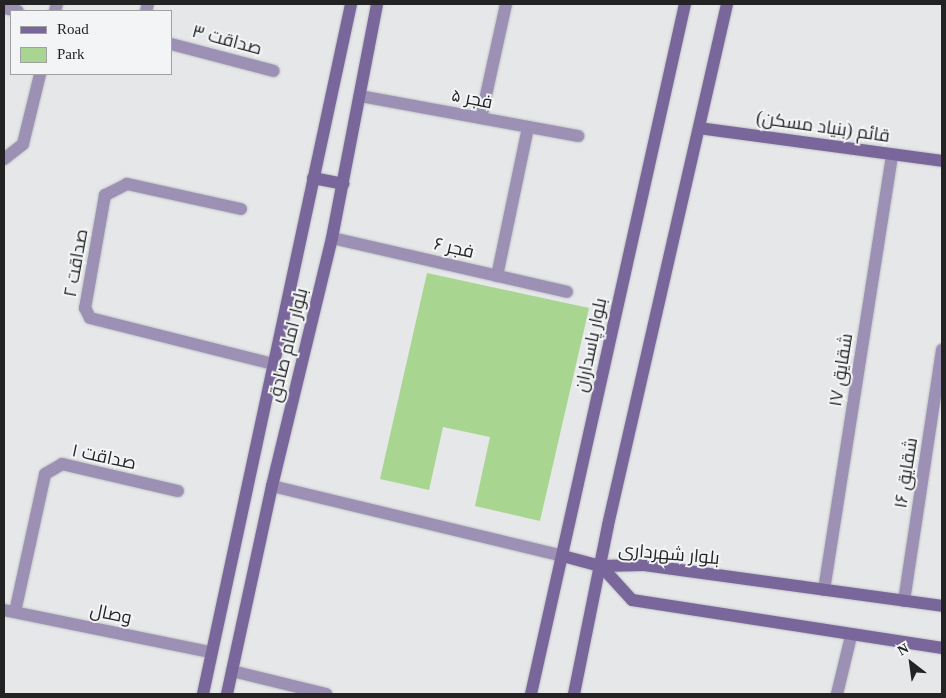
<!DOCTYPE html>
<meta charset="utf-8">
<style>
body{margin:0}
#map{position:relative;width:946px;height:698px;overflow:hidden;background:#e5e7e9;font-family:"Times New Roman",Cairo,serif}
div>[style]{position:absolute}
.green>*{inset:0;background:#a8d590}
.roads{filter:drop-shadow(0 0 1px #c2c4c6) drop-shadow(0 0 1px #c2c4c6)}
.street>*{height:12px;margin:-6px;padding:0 6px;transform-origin:6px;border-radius:6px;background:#9c91b5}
.secondary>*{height:12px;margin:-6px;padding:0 6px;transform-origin:6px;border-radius:6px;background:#79679b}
span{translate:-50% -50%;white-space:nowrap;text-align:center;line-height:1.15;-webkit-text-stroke:4px #f2f4f6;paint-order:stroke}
.street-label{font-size:18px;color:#232324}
.frame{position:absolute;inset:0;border:5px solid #232324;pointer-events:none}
.legend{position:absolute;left:10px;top:10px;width:162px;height:65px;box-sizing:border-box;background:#f2f4f6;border:1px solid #9fa0a2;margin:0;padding:6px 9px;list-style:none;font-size:15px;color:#232324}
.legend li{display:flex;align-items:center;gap:10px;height:25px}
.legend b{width:25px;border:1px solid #9fa0a2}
.north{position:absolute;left:886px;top:638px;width:50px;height:50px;-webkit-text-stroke:4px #f2f4f6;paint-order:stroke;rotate:330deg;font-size:14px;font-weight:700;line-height:20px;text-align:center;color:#232324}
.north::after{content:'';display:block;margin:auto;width:18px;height:22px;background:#232324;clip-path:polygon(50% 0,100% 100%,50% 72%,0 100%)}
</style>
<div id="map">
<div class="green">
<div style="clip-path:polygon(427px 273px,589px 308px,540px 521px,475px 506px,490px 437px,443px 427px,429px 490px,380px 479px)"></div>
</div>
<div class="roads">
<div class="street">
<div style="left:4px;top:8px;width:14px;rotate:12deg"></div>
<div style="left:55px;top:11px;width:7px;rotate:-74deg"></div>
<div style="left:146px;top:11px;width:7px;rotate:-74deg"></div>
<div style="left:171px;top:44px;width:106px;rotate:14.7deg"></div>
<div style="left:360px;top:96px;width:222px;rotate:10.4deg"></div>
<div style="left:481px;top:118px;width:117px;rotate:-77.6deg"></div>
<div style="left:4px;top:159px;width:24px;rotate:-38deg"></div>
<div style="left:23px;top:144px;width:72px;rotate:-76.3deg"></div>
<div style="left:241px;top:209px;width:117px;rotate:-167.6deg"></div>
<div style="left:127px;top:184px;width:25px;rotate:153deg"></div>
<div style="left:105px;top:195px;width:115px;rotate:100deg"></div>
<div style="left:85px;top:308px;width:11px;rotate:63deg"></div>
<div style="left:90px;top:318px;width:189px;rotate:14.1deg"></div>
<div style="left:332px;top:238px;width:241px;rotate:12.9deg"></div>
<div style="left:497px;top:276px;width:152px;rotate:-78.2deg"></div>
<div style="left:272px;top:486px;width:299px;rotate:13.5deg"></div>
<div style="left:824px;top:590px;width:440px;rotate:-81.1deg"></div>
<div style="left:904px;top:601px;width:254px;rotate:-81.4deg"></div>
<div style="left:4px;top:610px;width:211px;rotate:11.5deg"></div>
<div style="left:15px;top:612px;width:141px;rotate:-77.7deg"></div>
<div style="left:45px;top:474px;width:20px;rotate:-30deg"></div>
<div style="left:62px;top:464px;width:119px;rotate:13.1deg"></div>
<div style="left:232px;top:671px;width:97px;rotate:13.7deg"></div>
<div style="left:837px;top:694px;width:60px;rotate:-76.4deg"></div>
</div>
<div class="secondary">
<div style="left:699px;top:128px;width:245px;rotate:7.7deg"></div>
<div style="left:313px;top:178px;width:31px;rotate:11deg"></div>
<div style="left:563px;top:556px;width:39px;rotate:15deg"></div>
<div style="left:601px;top:566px;width:43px;rotate:-1.3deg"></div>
<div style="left:644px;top:565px;width:301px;rotate:7.8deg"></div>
<div style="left:601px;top:566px;width:46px;rotate:47.6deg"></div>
<div style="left:632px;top:600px;width:314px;rotate:8.8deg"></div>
<div style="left:203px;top:694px;width:706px;rotate:-77.89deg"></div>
<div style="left:227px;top:694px;width:213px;rotate:-77.8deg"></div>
<div style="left:272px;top:486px;width:255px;rotate:-76.4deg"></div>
<div style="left:332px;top:238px;width:238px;rotate:-79.1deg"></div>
<div style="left:531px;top:694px;width:707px;rotate:-77.42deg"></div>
<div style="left:574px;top:694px;width:172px;rotate:-78.6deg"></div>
<div style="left:608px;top:525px;width:534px;rotate:-77.13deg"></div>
</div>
</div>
<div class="street-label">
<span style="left:227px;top:40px;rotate:15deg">صداقت ۳</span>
<span style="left:472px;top:99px;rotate:11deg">فجر ۵</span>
<span style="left:823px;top:127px;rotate:8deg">قائم (بنیاد مسکن)</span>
<span style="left:454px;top:248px;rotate:13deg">فجر ۶</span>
<span style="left:76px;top:263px;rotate:-80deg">صداقت ۲</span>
<span style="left:288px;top:345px;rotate:-76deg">بلوار امام صادق</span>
<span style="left:591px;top:345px;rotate:-78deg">بلوار پاسداران</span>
<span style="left:841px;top:370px;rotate:-81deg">شقایق ۱۷</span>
<span style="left:104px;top:457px;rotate:12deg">صداقت ۱</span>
<span style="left:906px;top:473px;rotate:-81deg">شقایق ۱۶</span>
<span style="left:669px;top:554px;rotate:5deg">بلوار شهرداری</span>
<span style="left:111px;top:614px;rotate:12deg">وصال</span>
</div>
<div class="frame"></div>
<ul class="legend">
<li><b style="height:6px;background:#79679b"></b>Road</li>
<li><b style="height:14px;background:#a8d590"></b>Park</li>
</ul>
<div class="north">N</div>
</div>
